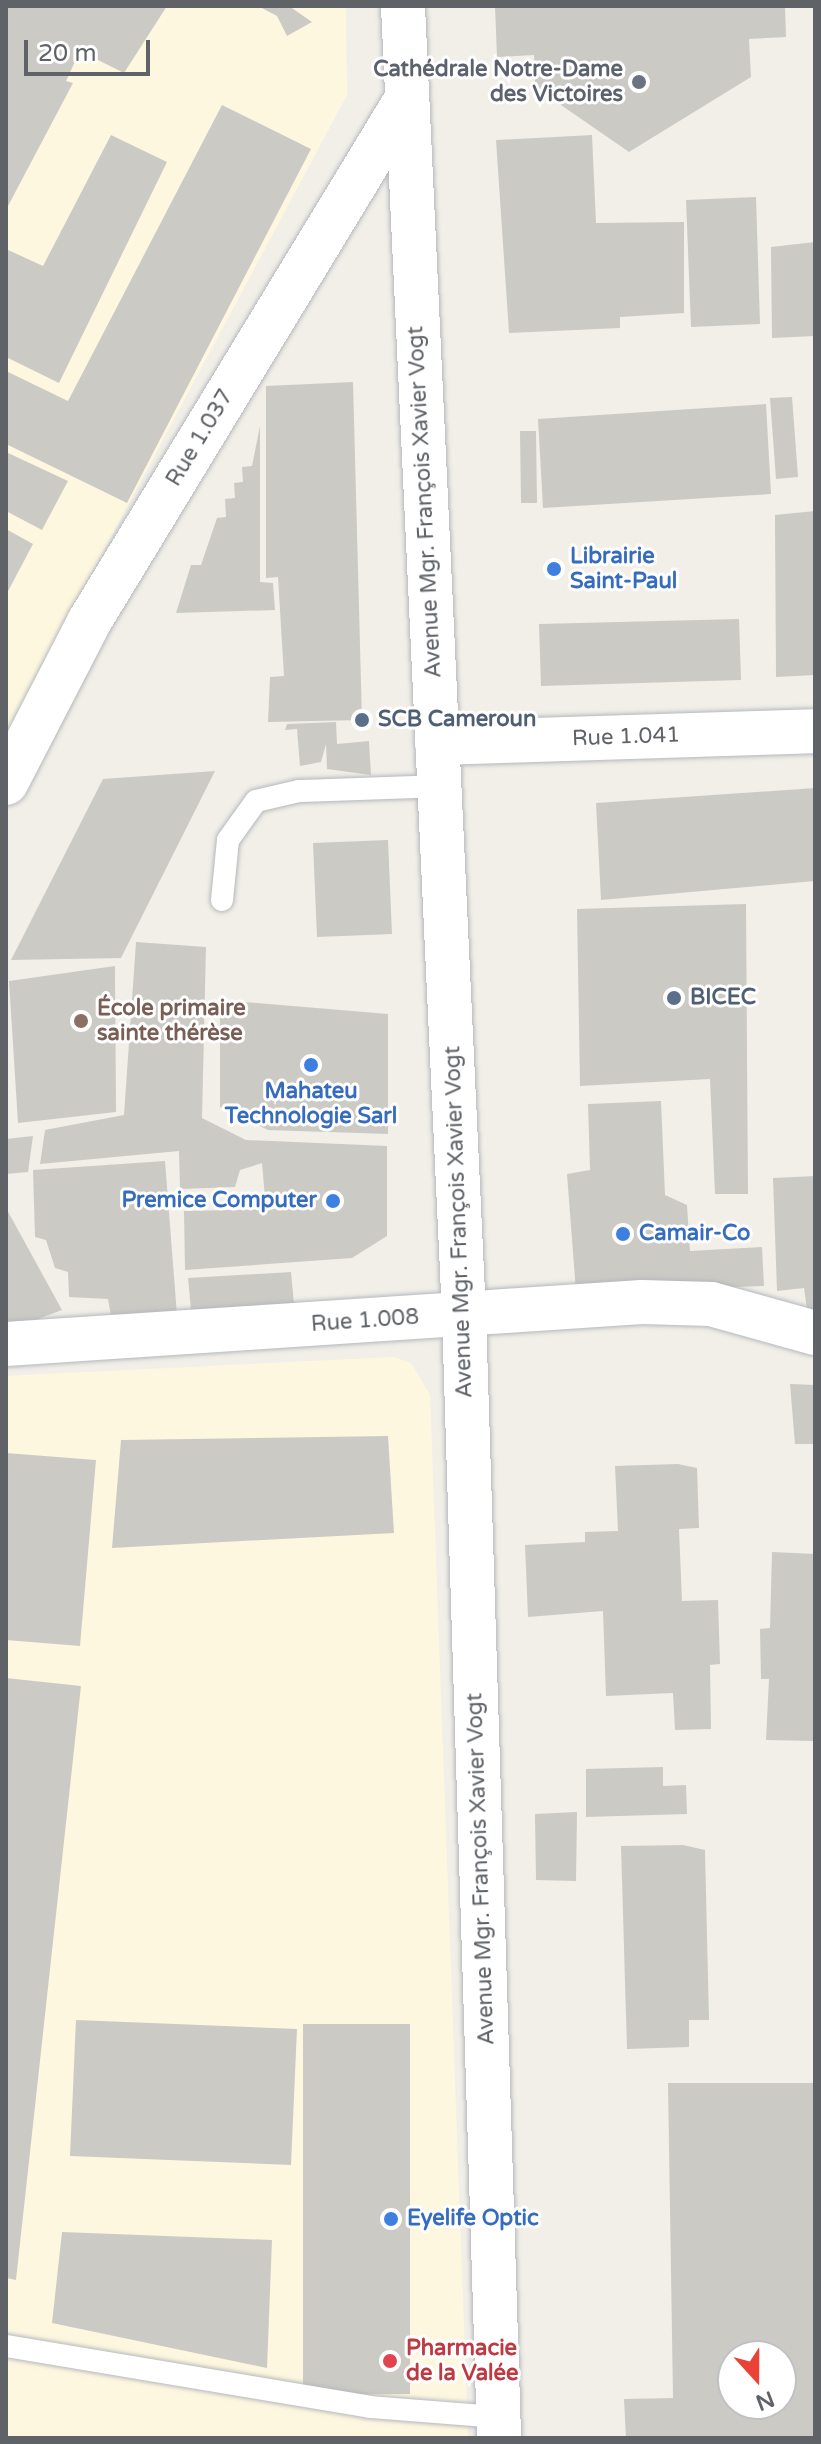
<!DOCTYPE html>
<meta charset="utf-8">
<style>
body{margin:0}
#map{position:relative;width:821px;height:2444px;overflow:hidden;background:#f1efe8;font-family:"Varela Round",sans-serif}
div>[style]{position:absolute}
.commercial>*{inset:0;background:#fef7e0}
.building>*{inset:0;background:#cccac5}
.roads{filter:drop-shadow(0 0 2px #b5b8bc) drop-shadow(0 0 2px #b5b8bc)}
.lane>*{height:22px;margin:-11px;padding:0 11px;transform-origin:11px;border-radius:11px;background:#fff}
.street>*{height:44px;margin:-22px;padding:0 22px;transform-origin:22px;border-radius:22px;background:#fff}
.secondary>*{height:44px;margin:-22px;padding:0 22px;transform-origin:22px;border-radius:22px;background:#fff}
.dots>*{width:22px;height:22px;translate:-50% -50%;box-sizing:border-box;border:4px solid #fff;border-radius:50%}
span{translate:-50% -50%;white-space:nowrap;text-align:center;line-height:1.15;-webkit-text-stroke:6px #fff;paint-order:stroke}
.worship-label{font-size:22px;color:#5b616d;font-weight:700}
.right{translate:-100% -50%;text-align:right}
.street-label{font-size:22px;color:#5f6368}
.shop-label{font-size:22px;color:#366cbe;font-weight:700}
.left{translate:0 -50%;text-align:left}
.service-label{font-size:22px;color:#4e5e75;font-weight:700}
.education-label{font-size:22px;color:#785e54;font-weight:700}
.health-label{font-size:22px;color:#be3a42;font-weight:700}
.frame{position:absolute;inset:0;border:8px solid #5f6368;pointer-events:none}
.north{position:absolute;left:717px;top:2340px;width:80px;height:80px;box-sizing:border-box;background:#fff;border:2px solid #bfc1c3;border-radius:50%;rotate:159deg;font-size:22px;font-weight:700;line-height:32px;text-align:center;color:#5f6368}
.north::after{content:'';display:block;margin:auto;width:28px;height:36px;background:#ea4335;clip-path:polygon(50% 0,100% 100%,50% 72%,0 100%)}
.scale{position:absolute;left:24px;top:40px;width:126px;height:36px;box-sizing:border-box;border:4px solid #5f6368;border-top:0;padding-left:10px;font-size:24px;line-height:28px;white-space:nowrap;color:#5f6368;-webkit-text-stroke:6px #fff;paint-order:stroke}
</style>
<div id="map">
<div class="commercial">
<div style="clip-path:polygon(6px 6px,346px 6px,347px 95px,6px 734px)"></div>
<div style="clip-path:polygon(394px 1357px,411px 1363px,430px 1395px,468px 2438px,6px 2438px,6px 1376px)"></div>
</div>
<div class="building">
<div style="clip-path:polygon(6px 6px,167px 6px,124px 73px,80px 51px,66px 81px,73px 83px,8px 206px)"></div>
<div style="clip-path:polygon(258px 6px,289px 6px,312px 22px,287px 36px,277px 16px)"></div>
<div style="clip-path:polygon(495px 6px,785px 6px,786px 37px,749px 39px,751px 77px,629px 152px,535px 87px,534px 55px,497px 57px)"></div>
<div style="clip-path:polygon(222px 105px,311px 149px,127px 503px,6px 444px,6px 371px,68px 401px)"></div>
<div style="clip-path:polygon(111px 135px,167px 162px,59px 383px,6px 357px,6px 249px,43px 266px)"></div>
<div style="clip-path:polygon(592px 135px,596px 223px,684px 222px,684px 313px,620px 317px,620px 328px,509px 333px,496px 140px)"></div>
<div style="clip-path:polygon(756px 197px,760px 324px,691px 327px,686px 200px)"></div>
<div style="clip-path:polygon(815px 242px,815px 336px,772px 338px,771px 247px)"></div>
<div style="clip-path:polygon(353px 382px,362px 720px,268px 722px,270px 677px,284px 676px,278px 577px,266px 578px,266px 386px)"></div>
<div style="clip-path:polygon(792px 397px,798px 477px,776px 479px,770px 398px)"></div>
<div style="clip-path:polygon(766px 404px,771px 494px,543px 508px,538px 419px)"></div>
<div style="clip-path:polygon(260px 426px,260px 582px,273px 583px,275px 610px,176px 613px,191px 565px,201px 565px,217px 518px,226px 517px,225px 499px,235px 498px,234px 483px,243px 482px,242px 467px,252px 466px)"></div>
<div style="clip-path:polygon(520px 431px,536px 431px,537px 503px,521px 503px)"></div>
<div style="clip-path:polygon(6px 452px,68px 481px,42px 530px,6px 511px)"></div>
<div style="clip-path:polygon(815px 511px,815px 675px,776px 677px,775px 515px)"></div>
<div style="clip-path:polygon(6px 529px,33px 544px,6px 595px)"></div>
<div style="clip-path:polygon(739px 619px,741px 680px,541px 686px,539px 624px)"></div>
<div style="clip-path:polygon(336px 722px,337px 744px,369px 741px,371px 775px,327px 769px,326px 744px,321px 762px,300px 766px,297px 729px,285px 730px,287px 724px)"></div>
<div style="clip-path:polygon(215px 771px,121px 958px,11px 960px,103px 779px)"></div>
<div style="clip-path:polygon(815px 788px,815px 881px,601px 900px,596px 803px)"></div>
<div style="clip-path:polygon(388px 840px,392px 934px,317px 937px,313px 843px)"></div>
<div style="clip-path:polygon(746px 904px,748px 1194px,715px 1194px,710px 1079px,580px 1086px,577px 909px)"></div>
<div style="clip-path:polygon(136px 942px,206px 947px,202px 1118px,246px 1140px,387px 1146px,387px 1236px,352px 1258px,185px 1270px,184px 1211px,278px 1209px,277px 1198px,265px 1198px,262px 1163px,240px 1170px,235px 1187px,180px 1189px,179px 1151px,40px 1164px,45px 1130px,124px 1115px)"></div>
<div style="clip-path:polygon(115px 966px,116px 1112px,18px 1123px,9px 981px)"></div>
<div style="clip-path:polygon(220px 1000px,388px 1014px,388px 1134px,268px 1130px,220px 1107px)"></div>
<div style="clip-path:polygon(661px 1101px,665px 1195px,687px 1205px,690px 1251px,762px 1247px,764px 1286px,576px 1292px,567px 1174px,590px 1170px,588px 1104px)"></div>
<div style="clip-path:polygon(33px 1136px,28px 1172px,6px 1174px,6px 1139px)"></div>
<div style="clip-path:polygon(165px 1161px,178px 1328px,114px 1333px,108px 1299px,69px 1297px,68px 1272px,55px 1268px,46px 1240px,35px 1237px,33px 1170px)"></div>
<div style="clip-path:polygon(815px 1176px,815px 1311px,807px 1310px,804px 1288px,777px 1291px,773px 1178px)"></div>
<div style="clip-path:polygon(6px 1208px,62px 1310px,6px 1331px)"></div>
<div style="clip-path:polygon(291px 1272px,295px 1315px,192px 1320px,188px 1278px)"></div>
<div style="clip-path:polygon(790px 1384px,815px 1385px,815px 1444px,795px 1444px)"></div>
<div style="clip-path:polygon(388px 1436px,394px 1533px,112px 1548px,121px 1440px)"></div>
<div style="clip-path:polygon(6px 1453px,96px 1460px,80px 1646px,6px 1640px)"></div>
<div style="clip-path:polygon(678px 1464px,697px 1468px,699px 1528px,679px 1529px,682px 1601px,718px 1600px,720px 1664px,710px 1665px,711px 1729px,675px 1730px,673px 1693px,606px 1696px,603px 1611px,528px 1617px,525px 1545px,585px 1542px,585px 1532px,618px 1531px,615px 1466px)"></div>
<div style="clip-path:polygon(772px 1552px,815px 1554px,815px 1741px,766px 1740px,769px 1679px,761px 1679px,760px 1629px,770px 1628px)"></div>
<div style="clip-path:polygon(6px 1678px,81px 1686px,16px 2280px,6px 2278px)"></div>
<div style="clip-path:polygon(663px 1767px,663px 1786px,686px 1785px,687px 1814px,586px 1817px,586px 1769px)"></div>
<div style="clip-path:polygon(577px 1812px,576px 1881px,536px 1880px,535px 1814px)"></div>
<div style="clip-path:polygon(683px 1845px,705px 1850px,709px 2020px,689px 2020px,689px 2047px,627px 2049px,621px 1846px)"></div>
<div style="clip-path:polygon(76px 2020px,297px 2029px,291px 2165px,70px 2156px)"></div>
<div style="clip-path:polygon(303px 2024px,410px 2024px,410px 2394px,303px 2395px)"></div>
<div style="clip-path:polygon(evenodd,668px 2083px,815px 2083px,815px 2438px,626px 2438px,624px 2399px,673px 2398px,668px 2083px,733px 2356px,781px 2356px,781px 2404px,733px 2404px,733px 2356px)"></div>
<div style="clip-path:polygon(62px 2232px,272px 2240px,267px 2368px,52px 2323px)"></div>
</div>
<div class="roads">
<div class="lane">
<div style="left:222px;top:900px;width:60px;rotate:-84.3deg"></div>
<div style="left:228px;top:840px;width:48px;rotate:-54.3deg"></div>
<div style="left:256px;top:801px;width:44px;rotate:-13.1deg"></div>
<div style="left:299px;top:791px;width:140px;rotate:-2deg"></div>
<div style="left:6px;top:2346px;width:369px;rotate:9.5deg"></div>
<div style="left:370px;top:2407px;width:128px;rotate:4.5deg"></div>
</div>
<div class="street">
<div style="left:437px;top:743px;width:378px;rotate:-1.8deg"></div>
<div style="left:6px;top:783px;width:181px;rotate:-62.7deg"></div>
<div style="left:89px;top:622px;width:611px;rotate:-58.73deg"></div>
<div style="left:6px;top:1344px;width:637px;rotate:-3.78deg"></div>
<div style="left:642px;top:1302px;width:69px;rotate:1.7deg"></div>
<div style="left:711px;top:1304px;width:108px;rotate:15.6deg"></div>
</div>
<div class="secondary">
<div style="left:403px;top:6px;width:1310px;rotate:87.33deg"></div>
<div style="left:464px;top:1315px;width:1124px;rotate:88.21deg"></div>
</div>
</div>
<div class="dots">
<div style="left:639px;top:82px;background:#6b7280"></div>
<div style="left:554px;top:569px;background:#3f7fe0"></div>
<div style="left:362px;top:720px;background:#5c6f8a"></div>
<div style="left:674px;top:998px;background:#5c6f8a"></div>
<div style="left:81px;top:1021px;background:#8d6e63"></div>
<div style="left:311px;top:1065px;background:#3f7fe0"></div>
<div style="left:333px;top:1201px;background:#3f7fe0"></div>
<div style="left:623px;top:1234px;background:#3f7fe0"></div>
<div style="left:391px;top:2219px;background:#3f7fe0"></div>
<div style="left:390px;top:2361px;background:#e0444e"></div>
</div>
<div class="worship-label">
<span class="right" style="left:623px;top:82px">Cathédrale Notre-Dame<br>des Victoires</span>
</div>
<div class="street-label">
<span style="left:200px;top:438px;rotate:-59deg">Rue 1.037</span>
<span style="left:425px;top:502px;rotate:-93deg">Avenue Mgr. François Xavier Vogt</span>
<span style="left:626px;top:737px;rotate:-2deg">Rue 1.041</span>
<span style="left:459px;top:1222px;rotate:-92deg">Avenue Mgr. François Xavier Vogt</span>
<span style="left:365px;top:1321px;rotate:-4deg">Rue 1.008</span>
<span style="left:481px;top:1869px;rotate:-92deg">Avenue Mgr. François Xavier Vogt</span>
</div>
<div class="shop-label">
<span class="left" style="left:570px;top:569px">Librairie<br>Saint-Paul</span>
<span style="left:311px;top:1104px">Mahateu<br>Technologie Sarl</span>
<span class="right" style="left:317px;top:1201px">Premice Computer</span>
<span class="left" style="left:639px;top:1234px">Camair-Co</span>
<span class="left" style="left:407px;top:2219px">Eyelife Optic</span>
</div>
<div class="service-label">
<span class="left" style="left:378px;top:720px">SCB Cameroun</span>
<span class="left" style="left:690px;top:998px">BICEC</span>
</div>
<div class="education-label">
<span class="left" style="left:97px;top:1021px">École primaire<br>sainte thérèse</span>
</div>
<div class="health-label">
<span class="left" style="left:406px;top:2361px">Pharmacie<br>de la Valée</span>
</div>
<div class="frame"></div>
<div class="north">N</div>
<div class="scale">20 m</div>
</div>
